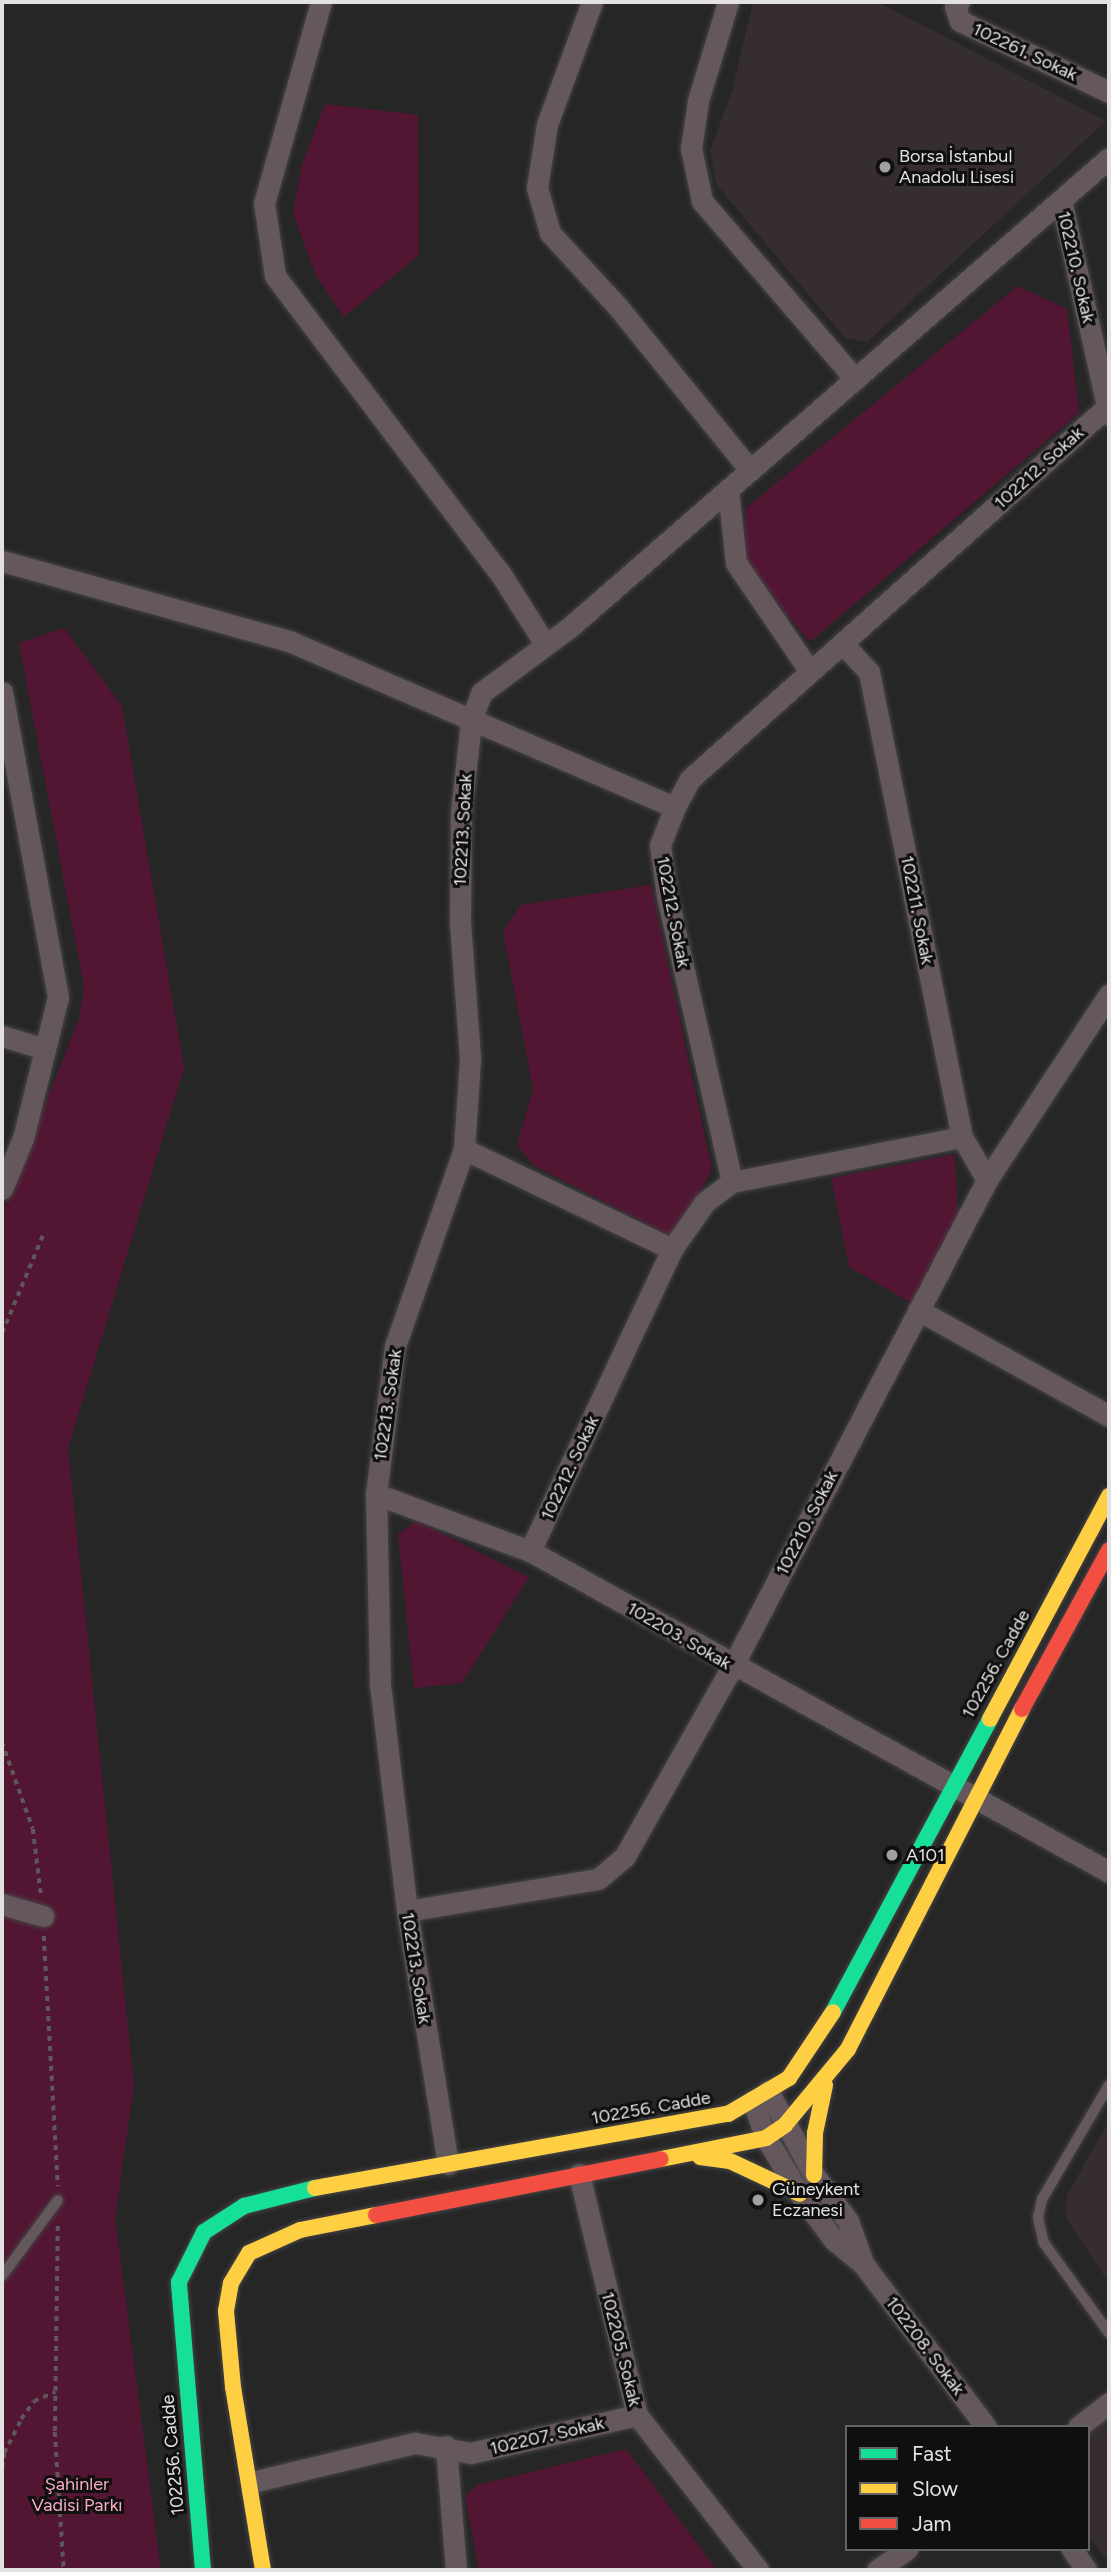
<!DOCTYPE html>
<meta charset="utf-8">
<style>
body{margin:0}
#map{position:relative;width:1111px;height:2572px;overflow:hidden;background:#272626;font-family:Figtree,sans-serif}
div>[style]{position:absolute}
.built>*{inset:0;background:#352d2f}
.green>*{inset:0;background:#521633}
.path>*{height:3.5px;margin-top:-1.75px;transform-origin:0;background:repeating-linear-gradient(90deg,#5f575b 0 5px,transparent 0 10px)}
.roads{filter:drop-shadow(0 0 2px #454444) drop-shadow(0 0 2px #454444)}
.lane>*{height:10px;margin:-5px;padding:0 5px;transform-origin:5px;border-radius:5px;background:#64585d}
.street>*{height:21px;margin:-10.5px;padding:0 10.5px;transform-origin:10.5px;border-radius:10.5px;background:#64585d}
.fast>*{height:16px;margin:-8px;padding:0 8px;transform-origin:8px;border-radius:8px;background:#16e098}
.slow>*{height:16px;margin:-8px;padding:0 8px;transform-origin:8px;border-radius:8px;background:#ffcf43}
.jam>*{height:16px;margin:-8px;padding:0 8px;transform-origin:8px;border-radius:8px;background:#f24e42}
.dots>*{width:19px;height:19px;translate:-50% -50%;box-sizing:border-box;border:4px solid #100f0f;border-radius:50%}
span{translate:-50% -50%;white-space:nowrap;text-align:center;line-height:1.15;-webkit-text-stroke:6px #100f0f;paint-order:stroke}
.street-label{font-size:18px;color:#e3e1e2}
.poi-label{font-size:18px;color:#e3e1e2}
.left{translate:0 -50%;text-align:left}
.park-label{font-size:18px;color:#f6abc6}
.frame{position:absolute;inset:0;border:4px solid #e3e1e2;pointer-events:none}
.legend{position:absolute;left:845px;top:2425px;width:245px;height:126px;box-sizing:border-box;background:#100f0f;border:2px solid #646363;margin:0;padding:9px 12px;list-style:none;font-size:21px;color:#e3e1e2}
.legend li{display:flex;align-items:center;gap:14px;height:35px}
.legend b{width:35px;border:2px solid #646363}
</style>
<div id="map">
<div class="built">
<div style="clip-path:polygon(753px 2px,878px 2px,1106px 121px,867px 342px,845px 338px,716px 184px,710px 151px,732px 91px)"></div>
<div style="clip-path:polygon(1109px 2121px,1109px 2283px,1068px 2221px,1065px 2208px,1068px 2193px)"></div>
<div style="clip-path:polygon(1109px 2413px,1109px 2563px,1088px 2535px,1088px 2429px)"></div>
</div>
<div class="green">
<div style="clip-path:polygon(325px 104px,418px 115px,419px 255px,344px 317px,316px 276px,293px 213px,302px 165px)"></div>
<div style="clip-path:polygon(1018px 286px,1067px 309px,1079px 413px,810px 642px,745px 563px,746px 508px)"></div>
<div style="clip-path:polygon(64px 628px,122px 706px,184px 1068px,68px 1448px,134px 2085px,115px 2218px,161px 2570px,2px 2570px,2px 1213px,79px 1019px,84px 987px,19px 643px)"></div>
<div style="clip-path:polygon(651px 885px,712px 1170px,674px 1238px,533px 1165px,517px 1145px,533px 1089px,503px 931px,521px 905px)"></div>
<div style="clip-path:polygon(955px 1154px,958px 1217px,913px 1304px,849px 1267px,831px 1178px)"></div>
<div style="clip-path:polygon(417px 1521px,529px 1577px,462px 1683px,414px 1688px,398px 1534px)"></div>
<div style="clip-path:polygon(626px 2449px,717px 2570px,479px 2570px,465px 2496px,477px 2485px)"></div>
</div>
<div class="path">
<div style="left:2px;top:1333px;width:106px;rotate:-67.3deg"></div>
<div style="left:2px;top:1742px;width:92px;rotate:70.4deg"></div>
<div style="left:33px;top:1829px;width:65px;rotate:83deg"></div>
<div style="left:44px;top:1936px;width:251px;rotate:86.8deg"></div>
<div style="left:58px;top:2226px;width:206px;rotate:90.8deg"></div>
<div style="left:55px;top:2432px;width:138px;rotate:86.3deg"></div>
<div style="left:2px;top:2468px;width:15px;rotate:-82deg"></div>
<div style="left:4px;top:2453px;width:38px;rotate:-63deg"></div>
<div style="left:21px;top:2419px;width:22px;rotate:-54deg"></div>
<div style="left:34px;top:2401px;width:23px;rotate:-23deg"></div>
</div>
<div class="roads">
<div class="lane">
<div style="left:1109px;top:2085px;width:132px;rotate:120.4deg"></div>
<div style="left:1042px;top:2199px;width:19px;rotate:102deg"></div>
<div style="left:1038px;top:2218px;width:26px;rotate:77deg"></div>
<div style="left:1044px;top:2243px;width:111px;rotate:54.2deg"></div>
<div style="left:2px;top:2276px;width:94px;rotate:-53.6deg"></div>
</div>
<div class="street">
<div style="left:321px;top:2px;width:209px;rotate:105.8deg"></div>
<div style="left:264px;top:203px;width:74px;rotate:81.4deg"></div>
<div style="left:275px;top:276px;width:373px;rotate:52.9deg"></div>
<div style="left:500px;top:573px;width:84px;rotate:57.6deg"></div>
<div style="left:592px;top:2px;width:130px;rotate:110.2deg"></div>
<div style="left:547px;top:124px;width:65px;rotate:98.9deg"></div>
<div style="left:537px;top:188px;width:47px;rotate:73.9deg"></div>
<div style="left:550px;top:233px;width:100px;rotate:47.4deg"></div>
<div style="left:618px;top:307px;width:210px;rotate:51deg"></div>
<div style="left:728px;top:2px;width:103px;rotate:106.9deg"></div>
<div style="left:698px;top:101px;width:48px;rotate:98.5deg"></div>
<div style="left:691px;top:148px;width:54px;rotate:78.3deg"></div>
<div style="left:702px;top:201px;width:235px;rotate:49.3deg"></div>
<div style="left:959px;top:2px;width:6px;rotate:129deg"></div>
<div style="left:955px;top:7px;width:15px;rotate:70deg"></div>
<div style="left:960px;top:21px;width:165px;rotate:25.5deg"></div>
<div style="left:1061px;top:200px;width:220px;rotate:77.4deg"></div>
<div style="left:728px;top:489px;width:74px;rotate:83.8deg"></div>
<div style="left:736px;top:563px;width:130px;rotate:55.7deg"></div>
<div style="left:2px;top:561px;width:298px;rotate:15.6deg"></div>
<div style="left:289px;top:641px;width:420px;rotate:23.3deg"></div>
<div style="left:843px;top:644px;width:38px;rotate:47deg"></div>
<div style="left:869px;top:672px;width:474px;rotate:78.7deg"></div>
<div style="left:962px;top:1137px;width:50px;rotate:59.8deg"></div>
<div style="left:2px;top:692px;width:310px;rotate:79.6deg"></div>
<div style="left:58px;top:997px;width:145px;rotate:103.9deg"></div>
<div style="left:23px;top:1138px;width:55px;rotate:112.4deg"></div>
<div style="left:2px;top:1036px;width:45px;rotate:16.8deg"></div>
<div style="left:464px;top:1149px;width:231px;rotate:25.7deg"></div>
<div style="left:732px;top:1182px;width:234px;rotate:-11.1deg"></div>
<div style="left:918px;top:1310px;width:218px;rotate:29deg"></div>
<div style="left:376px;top:1494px;width:164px;rotate:20.3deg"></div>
<div style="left:530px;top:1551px;width:662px;rotate:29deg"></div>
<div style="left:530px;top:1551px;width:334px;rotate:-64.8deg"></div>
<div style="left:672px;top:1249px;width:57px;rotate:-54.9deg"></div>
<div style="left:705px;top:1202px;width:34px;rotate:-37deg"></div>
<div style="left:732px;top:1182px;width:294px;rotate:-102.8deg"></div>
<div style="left:667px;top:895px;width:50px;rotate:-98deg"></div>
<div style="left:660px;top:845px;width:41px;rotate:-68.5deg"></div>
<div style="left:675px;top:807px;width:32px;rotate:-62deg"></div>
<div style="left:690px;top:779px;width:560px;rotate:-41.74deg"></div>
<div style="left:2px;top:1904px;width:43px;rotate:16.3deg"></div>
<div style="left:407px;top:1911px;width:194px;rotate:-9.5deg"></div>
<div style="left:598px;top:1879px;width:35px;rotate:-40deg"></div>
<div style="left:625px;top:1856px;width:217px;rotate:-60.5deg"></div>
<div style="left:732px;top:1667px;width:550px;rotate:-62.36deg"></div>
<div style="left:987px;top:1180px;width:222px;rotate:-56.7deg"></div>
<div style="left:768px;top:2091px;width:96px;rotate:61.3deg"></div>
<div style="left:814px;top:2175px;width:57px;rotate:53.5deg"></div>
<div style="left:848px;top:2221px;width:45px;rotate:70.3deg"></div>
<div style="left:753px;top:2101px;width:39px;rotate:71deg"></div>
<div style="left:766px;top:2138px;width:66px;rotate:58.7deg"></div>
<div style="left:800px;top:2194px;width:56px;rotate:53.7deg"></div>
<div style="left:833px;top:2239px;width:40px;rotate:40deg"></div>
<div style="left:864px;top:2265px;width:203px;rotate:53deg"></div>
<div style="left:448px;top:2164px;width:256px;rotate:-99.2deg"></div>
<div style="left:407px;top:1911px;width:230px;rotate:-96.8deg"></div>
<div style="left:380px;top:1683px;width:189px;rotate:-91.2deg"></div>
<div style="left:376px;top:1494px;width:149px;rotate:-82.7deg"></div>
<div style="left:395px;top:1346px;width:209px;rotate:-70.7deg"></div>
<div style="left:464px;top:1149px;width:91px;rotate:-86.2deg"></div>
<div style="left:470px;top:1058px;width:136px;rotate:-94.2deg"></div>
<div style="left:460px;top:922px;width:110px;rotate:-89.5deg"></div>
<div style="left:461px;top:812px;width:92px;rotate:-83.7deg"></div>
<div style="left:471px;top:721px;width:30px;rotate:-70deg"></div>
<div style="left:481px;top:693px;width:111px;rotate:-36.6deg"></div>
<div style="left:570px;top:627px;width:714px;rotate:-41.03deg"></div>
<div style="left:579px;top:2174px;width:248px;rotate:76.5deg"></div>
<div style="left:637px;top:2415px;width:197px;rotate:52deg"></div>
<div style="left:1078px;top:2427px;width:39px;rotate:-38deg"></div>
<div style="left:446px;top:2446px;width:124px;rotate:85.4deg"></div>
<div style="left:252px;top:2482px;width:168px;rotate:-13.5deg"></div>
<div style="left:415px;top:2443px;width:57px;rotate:10.1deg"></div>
<div style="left:471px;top:2453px;width:170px;rotate:-12.9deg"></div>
<div style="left:1072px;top:2549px;width:25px;rotate:56deg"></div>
<div style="left:877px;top:2570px;width:37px;rotate:-35deg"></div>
</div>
<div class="fast">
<div style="left:833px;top:2012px;width:332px;rotate:-61.8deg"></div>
<div style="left:203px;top:2570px;width:289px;rotate:-94.8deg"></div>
<div style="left:179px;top:2282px;width:56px;rotate:-63.4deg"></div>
<div style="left:204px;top:2232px;width:48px;rotate:-33deg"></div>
<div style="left:244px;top:2206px;width:73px;rotate:-14.2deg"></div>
</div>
<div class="slow">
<div style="left:990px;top:1719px;width:253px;rotate:-61.9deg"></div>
<div style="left:700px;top:2157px;width:30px;rotate:8deg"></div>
<div style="left:730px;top:2161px;width:77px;rotate:25.2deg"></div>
<div style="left:661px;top:2159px;width:107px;rotate:-11.3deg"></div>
<div style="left:766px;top:2138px;width:23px;rotate:-34deg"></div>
<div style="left:785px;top:2125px;width:99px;rotate:-50.3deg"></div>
<div style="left:848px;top:2049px;width:382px;rotate:-62.9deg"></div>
<div style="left:814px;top:2175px;width:42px;rotate:-88.6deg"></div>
<div style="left:815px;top:2133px;width:49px;rotate:-78.2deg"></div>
<div style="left:315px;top:2188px;width:420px;rotate:-10.2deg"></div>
<div style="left:728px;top:2114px;width:71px;rotate:-30.5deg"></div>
<div style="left:789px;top:2078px;width:79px;rotate:-56.3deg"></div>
<div style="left:263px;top:2570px;width:185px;rotate:-99.3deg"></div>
<div style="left:233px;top:2387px;width:76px;rotate:-95.3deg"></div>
<div style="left:226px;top:2311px;width:28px;rotate:-80deg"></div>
<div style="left:231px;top:2283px;width:35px;rotate:-59deg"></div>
<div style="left:249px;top:2253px;width:56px;rotate:-24.3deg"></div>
<div style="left:300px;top:2230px;width:77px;rotate:-11.2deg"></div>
</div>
<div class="jam">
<div style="left:1022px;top:1709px;width:181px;rotate:-61.3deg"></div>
<div style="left:376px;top:2215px;width:290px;rotate:-11.1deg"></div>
</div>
</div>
<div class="dots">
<div style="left:885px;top:167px;background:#a1a0a0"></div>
<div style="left:892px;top:1855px;background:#a1a0a0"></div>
<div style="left:758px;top:2200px;background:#a1a0a0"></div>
</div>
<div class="street-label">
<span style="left:1025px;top:52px;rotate:25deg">102261. Sokak</span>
<span style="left:1076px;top:267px;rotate:77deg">102210. Sokak</span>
<span style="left:1039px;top:468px;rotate:-42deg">102212. Sokak</span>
<span style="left:463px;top:830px;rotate:-87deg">102213. Sokak</span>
<span style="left:917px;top:910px;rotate:79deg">102211. Sokak</span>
<span style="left:673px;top:912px;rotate:79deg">102212. Sokak</span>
<span style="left:388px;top:1405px;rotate:-82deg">102213. Sokak</span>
<span style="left:570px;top:1468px;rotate:-65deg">102212. Sokak</span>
<span style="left:807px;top:1523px;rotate:-63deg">102210. Sokak</span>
<span style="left:679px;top:1636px;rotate:30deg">102203. Sokak</span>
<span style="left:996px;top:1664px;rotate:-61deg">102256. Cadde</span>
<span style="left:416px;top:1968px;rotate:81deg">102213. Sokak</span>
<span style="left:651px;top:2108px;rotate:-10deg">102256. Cadde</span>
<span style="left:925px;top:2346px;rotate:53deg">102208. Sokak</span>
<span style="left:621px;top:2349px;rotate:76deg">102205. Sokak</span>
<span style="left:547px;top:2436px;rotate:-13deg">102207. Sokak</span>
<span style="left:173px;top:2455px;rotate:-95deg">102256. Cadde</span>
</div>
<div class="poi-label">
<span class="left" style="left:899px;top:167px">Borsa İstanbul<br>Anadolu Lisesi</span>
<span class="left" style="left:906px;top:1855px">A101</span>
<span class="left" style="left:772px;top:2200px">Güneykent<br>Eczanesi</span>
</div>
<div class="park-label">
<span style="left:77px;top:2495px">Şahinler<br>Vadisi Parkı</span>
</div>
<div class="frame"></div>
<ul class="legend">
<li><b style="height:9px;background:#16e098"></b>Fast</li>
<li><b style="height:9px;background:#ffcf43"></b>Slow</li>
<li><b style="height:9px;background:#f24e42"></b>Jam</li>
</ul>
</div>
